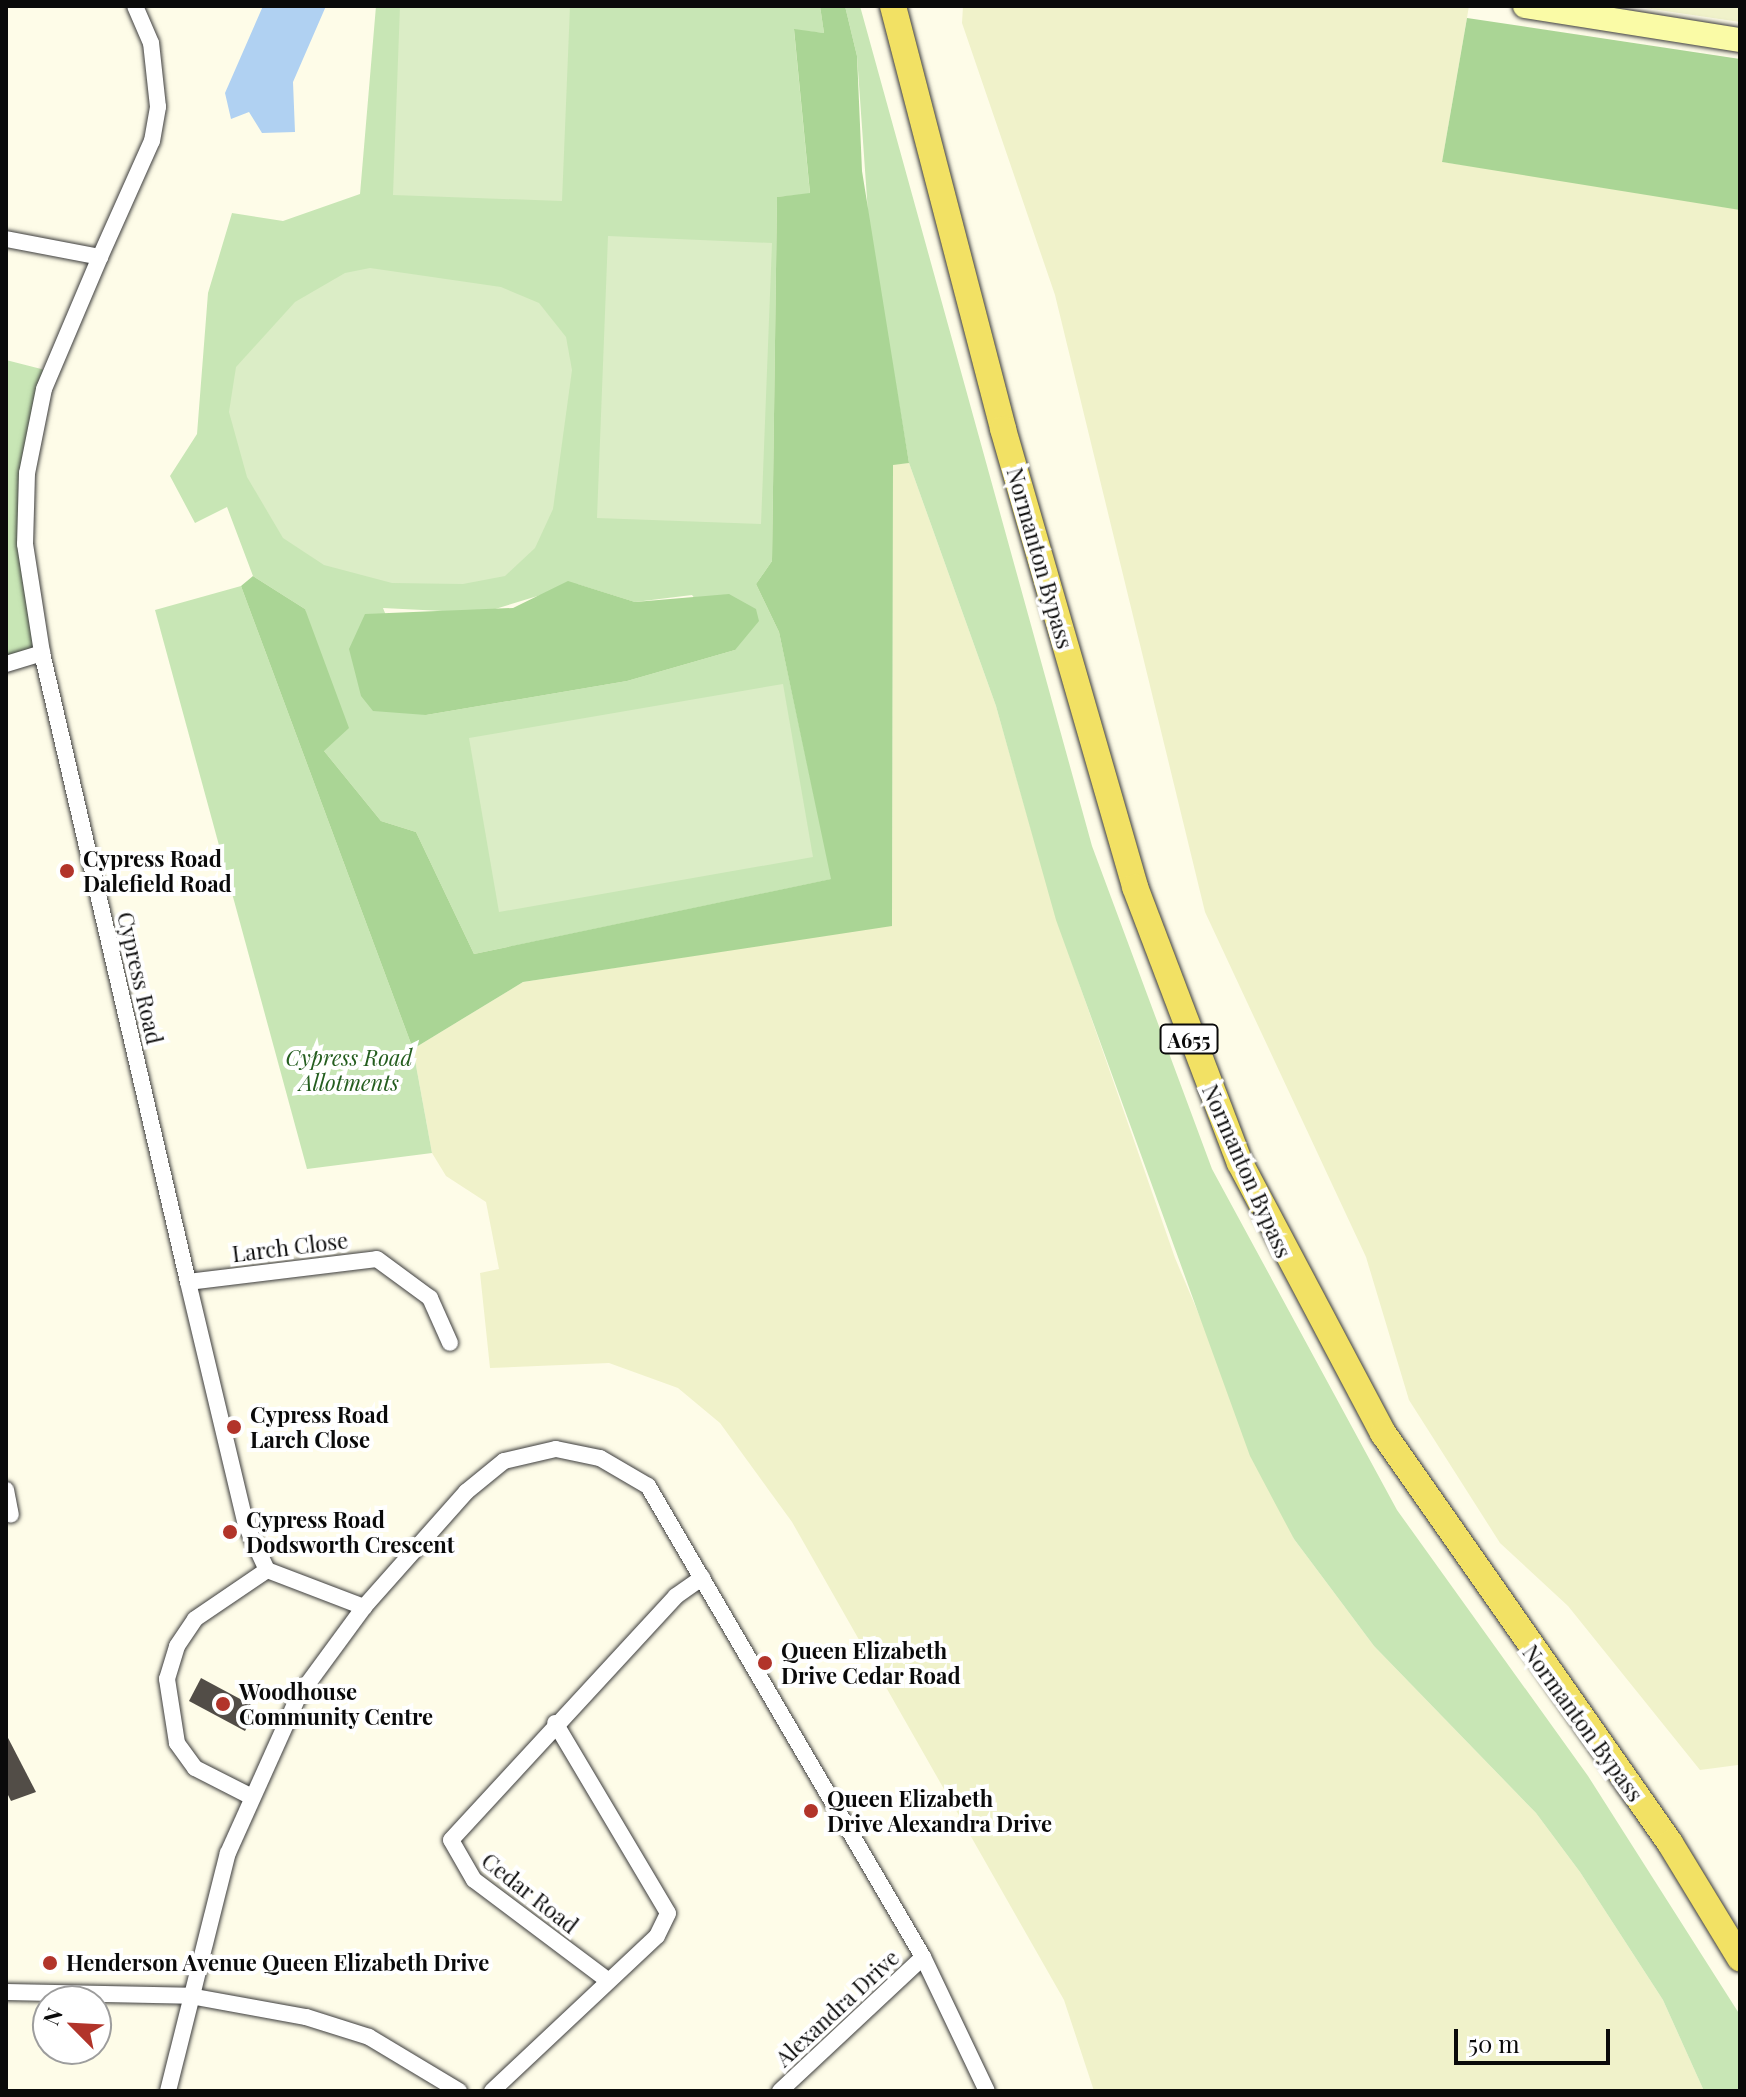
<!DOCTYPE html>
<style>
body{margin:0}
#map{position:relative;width:1746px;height:2097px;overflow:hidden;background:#fefce8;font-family:"Playfair Display",serif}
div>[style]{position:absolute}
.farmland>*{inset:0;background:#f0f2ca}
.green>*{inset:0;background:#c8e6b5}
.forest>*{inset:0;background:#aad595}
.pitch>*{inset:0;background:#dbedc6}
.water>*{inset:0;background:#b0d1f2}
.building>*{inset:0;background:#524d47}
.roads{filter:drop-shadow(0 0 2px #3d3d3d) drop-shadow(0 0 2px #3d3d3d)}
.street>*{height:16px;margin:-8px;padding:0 8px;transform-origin:8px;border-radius:8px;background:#fff}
.secondary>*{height:24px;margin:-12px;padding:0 12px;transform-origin:12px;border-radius:12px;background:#fafba6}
.primary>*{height:26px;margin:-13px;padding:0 13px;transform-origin:13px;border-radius:13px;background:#f2e164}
.dots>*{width:22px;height:22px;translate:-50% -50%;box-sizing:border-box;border:4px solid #fff;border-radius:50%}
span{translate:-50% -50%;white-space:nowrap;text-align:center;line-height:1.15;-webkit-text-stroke:8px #fff;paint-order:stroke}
.shield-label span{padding:2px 6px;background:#fff;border:2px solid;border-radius:6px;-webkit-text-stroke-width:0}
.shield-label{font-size:20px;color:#0a0a0a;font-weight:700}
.street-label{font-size:22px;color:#0a0a0a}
.poi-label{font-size:22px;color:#0a0a0a;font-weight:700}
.left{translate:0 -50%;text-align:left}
.park-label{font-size:22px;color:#245d1f;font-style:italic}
.frame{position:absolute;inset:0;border:8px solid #0a0a0a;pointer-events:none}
.north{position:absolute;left:32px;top:1985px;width:80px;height:80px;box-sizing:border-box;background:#fff;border:2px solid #9d9d9d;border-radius:50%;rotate:294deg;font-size:22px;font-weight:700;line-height:32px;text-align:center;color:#0a0a0a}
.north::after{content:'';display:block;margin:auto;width:28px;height:36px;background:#b2342a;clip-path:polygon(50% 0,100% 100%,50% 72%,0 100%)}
.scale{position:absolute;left:1454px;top:2029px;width:156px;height:36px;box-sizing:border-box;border:4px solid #0a0a0a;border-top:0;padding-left:10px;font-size:24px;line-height:28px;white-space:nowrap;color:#0a0a0a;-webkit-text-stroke:6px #fff;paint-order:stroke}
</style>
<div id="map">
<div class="farmland">
<div style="clip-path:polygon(963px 6px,1469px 6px,1442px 162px,1740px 204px,1738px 1765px,1700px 1770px,1568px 1606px,1500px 1543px,1409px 1400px,1366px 1257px,1205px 912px,1055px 295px,962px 23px)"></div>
<div style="clip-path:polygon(1634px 6px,1740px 6px,1740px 22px,1645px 8px)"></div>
<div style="clip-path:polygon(909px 463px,996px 706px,1057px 920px,1175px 1258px,1294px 1539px,1374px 1646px,1536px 1813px,1580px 1872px,1663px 2000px,1704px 2091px,1094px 2091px,1064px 2000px,792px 1522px,720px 1423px,678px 1388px,609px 1363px,490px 1368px,480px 1273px,499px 1269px,486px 1202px,446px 1176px,432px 1153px,413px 1049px,523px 982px,892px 925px,893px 464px)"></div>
</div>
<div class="green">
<div style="clip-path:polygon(evenodd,376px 6px,820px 6px,824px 33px,794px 30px,810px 194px,777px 197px,772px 561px,756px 584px,779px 632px,832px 879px,474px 954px,416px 832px,381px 821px,324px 751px,305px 609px,253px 576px,227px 507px,195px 523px,170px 476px,197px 434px,208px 293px,232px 213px,283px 221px,360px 194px,376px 6px,577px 584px,635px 602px,692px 595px,735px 650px,627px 681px,426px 715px,383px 608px,482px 613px,577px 584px)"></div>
<div style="clip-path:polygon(845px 6px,860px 6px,1092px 846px,1212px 1169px,1397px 1510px,1588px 1776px,1740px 2015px,1740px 2091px,1704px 2091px,1663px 2000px,1580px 1872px,1536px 1813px,1374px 1646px,1294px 1539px,1250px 1456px,1056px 920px,996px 706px,909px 463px,869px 227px,857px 56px)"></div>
<div style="clip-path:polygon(6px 360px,49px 371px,27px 473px,42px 653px,6px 664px)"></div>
<div style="clip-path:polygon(241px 586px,413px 1049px,432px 1153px,307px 1169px,155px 610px)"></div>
</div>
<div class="forest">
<div style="clip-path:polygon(820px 6px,845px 6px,857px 56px,862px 171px,909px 463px,893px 465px,892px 926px,523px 982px,413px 1049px,241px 586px,253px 576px,305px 609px,349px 728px,324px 751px,381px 821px,416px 832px,474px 954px,831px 879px,779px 632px,756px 584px,772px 561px,777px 197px,810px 193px,794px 29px,824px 33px)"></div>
<div style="clip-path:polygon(1467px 18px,1740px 59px,1740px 210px,1442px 162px)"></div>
<div style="clip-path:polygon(568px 581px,635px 602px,729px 594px,756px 609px,759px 621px,735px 650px,627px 681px,426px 715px,373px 711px,361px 696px,349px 649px,365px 614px,513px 608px)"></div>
</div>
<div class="pitch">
<div style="clip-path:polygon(400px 6px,570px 6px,562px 201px,393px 195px)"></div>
<div style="clip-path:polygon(608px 236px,772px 243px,761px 524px,597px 518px)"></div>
<div style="clip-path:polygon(370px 268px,501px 287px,539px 303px,566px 337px,572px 370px,553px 509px,535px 548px,505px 576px,463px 584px,392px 583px,324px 565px,283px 538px,247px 477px,229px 412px,236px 367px,295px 302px,345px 273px)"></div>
<div style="clip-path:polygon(783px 684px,813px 857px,499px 912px,469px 738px)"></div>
</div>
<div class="water">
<div style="clip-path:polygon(263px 6px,326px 6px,293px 82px,295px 132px,262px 133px,249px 112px,231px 119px,225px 93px)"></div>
</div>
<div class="building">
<div style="clip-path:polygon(201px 1678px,257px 1708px,245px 1731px,189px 1701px)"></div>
<div style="clip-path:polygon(6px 1734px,36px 1792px,11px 1801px,6px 1791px)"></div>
</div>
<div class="roads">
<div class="street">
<div style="left:6px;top:239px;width:96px;rotate:10.8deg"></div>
<div style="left:100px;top:257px;width:127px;rotate:-65.9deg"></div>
<div style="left:152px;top:141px;width:35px;rotate:-80deg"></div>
<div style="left:158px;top:107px;width:64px;rotate:-96.2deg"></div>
<div style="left:151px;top:43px;width:40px;rotate:-113.4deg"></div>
<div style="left:100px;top:257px;width:143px;rotate:113deg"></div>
<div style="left:44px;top:389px;width:86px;rotate:101.4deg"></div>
<div style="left:27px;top:473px;width:71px;rotate:91.6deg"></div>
<div style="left:25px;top:544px;width:110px;rotate:81.1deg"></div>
<div style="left:42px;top:653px;width:646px;rotate:76.93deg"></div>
<div style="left:188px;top:1282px;width:250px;rotate:76.6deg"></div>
<div style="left:246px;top:1525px;width:50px;rotate:65deg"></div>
<div style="left:6px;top:664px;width:38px;rotate:-17deg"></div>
<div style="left:188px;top:1282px;width:190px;rotate:-6.9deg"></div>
<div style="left:377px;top:1259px;width:66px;rotate:36.3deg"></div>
<div style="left:430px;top:1298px;width:49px;rotate:66deg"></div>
<div style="left:6px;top:1490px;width:25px;rotate:79deg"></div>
<div style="left:250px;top:1796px;width:62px;rotate:-153deg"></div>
<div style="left:195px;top:1768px;width:31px;rotate:-126deg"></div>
<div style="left:177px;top:1743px;width:65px;rotate:-98.9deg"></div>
<div style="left:167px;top:1679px;width:34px;rotate:-73deg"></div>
<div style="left:177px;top:1646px;width:32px;rotate:-56deg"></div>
<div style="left:195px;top:1619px;width:87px;rotate:-34.2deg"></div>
<div style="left:267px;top:1570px;width:104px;rotate:20.9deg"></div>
<div style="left:606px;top:1979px;width:165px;rotate:-143.1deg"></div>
<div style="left:474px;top:1880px;width:46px;rotate:-119.9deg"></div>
<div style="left:451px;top:1840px;width:332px;rotate:-47.3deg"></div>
<div style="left:676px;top:1596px;width:32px;rotate:-35deg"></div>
<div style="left:6px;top:1992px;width:184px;rotate:1.2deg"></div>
<div style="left:190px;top:1996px;width:118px;rotate:10.3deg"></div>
<div style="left:306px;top:2017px;width:66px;rotate:17.6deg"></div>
<div style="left:369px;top:2037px;width:105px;rotate:31deg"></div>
<div style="left:168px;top:2091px;width:245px;rotate:-75.9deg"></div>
<div style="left:228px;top:1853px;width:171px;rotate:-65.8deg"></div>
<div style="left:298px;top:1697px;width:112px;rotate:-53.7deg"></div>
<div style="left:364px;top:1607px;width:154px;rotate:-48.4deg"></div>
<div style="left:466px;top:1492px;width:49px;rotate:-39.2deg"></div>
<div style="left:504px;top:1461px;width:53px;rotate:-13deg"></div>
<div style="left:556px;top:1449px;width:45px;rotate:11.6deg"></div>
<div style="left:600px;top:1458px;width:56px;rotate:30.3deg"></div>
<div style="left:648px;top:1486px;width:545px;rotate:59.72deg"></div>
<div style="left:923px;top:1957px;width:148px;rotate:64.5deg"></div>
<div style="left:492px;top:2091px;width:226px;rotate:-43.2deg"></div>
<div style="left:657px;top:1936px;width:25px;rotate:-64deg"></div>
<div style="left:668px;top:1913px;width:221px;rotate:-120.7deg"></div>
<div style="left:780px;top:2091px;width:196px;rotate:-43.1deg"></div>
</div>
<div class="secondary">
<div style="left:1525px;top:6px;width:218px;rotate:9deg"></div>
</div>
<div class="primary">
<div style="left:893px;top:6px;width:437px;rotate:75.4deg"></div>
<div style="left:1003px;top:429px;width:477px;rotate:73.9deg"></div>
<div style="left:1135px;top:887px;width:295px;rotate:69.2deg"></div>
<div style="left:1240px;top:1163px;width:306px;rotate:62.1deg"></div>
<div style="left:1383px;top:1433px;width:500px;rotate:55.01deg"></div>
<div style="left:1670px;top:1843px;width:135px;rotate:58.7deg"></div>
</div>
</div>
<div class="dots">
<div style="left:67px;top:871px;background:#b2342a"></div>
<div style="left:234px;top:1427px;background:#b2342a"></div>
<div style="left:230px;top:1532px;background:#b2342a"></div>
<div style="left:765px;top:1663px;background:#b2342a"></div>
<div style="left:223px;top:1704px;background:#b2342a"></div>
<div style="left:811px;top:1811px;background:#b2342a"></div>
<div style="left:50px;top:1963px;background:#b2342a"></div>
</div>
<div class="shield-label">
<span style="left:1189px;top:1039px">A655</span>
</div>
<div class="street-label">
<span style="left:1040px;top:558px;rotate:74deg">Normanton Bypass</span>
<span style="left:140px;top:978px;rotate:77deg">Cypress Road</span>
<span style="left:1247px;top:1171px;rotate:66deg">Normanton Bypass</span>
<span style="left:290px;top:1247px;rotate:-7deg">Larch Close</span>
<span style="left:1583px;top:1723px;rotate:54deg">Normanton Bypass</span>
<span style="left:530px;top:1893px;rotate:38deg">Cedar Road</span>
<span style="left:837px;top:2008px;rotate:-43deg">Alexandra Drive</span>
</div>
<div class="poi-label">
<span class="left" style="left:83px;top:871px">Cypress Road<br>Dalefield Road</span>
<span class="left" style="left:250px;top:1427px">Cypress Road<br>Larch Close</span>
<span class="left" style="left:246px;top:1532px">Cypress Road<br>Dodsworth Crescent</span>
<span class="left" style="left:781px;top:1663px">Queen Elizabeth<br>Drive Cedar Road</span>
<span class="left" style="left:239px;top:1704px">Woodhouse<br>Community Centre</span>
<span class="left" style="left:827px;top:1811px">Queen Elizabeth<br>Drive Alexandra Drive</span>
<span class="left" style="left:66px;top:1963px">Henderson Avenue Queen Elizabeth Drive</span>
</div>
<div class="park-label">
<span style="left:349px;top:1070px">Cypress Road<br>Allotments</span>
</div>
<div class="frame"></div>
<div class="north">N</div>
<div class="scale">50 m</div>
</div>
